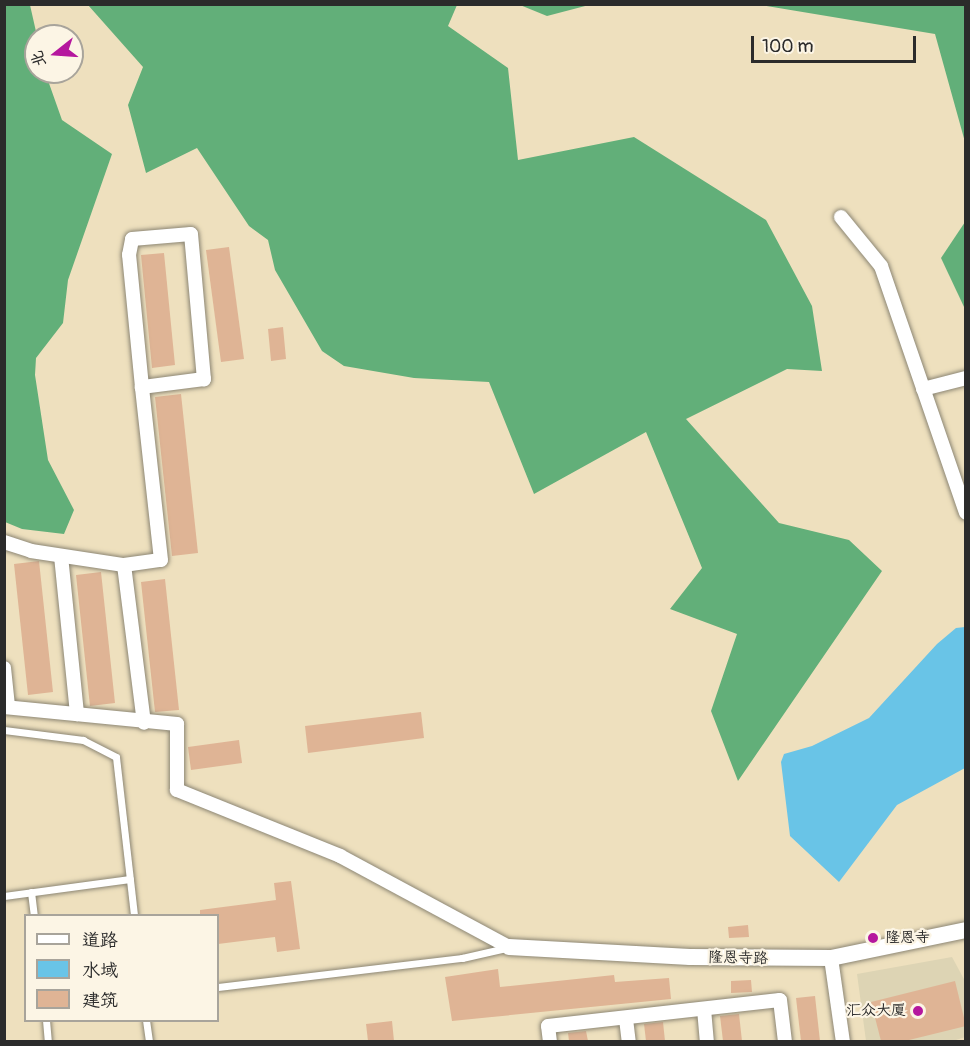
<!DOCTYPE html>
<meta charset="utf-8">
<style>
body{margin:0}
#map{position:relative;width:970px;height:1046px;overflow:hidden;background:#eee0be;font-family:Pangolin,"LXGW WenKai TC",sans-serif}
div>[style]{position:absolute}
.built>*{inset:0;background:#ddd4b4}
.forest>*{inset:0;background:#62af79}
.water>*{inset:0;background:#69c4e7}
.building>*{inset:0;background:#dfb495}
.roads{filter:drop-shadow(0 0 2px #8c8674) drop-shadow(0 0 2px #8c8674)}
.service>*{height:7px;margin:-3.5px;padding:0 3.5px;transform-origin:3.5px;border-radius:3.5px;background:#fff}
.minor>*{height:14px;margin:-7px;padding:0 7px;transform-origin:7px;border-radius:7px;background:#fff}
.tertiary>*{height:16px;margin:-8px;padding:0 8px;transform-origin:8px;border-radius:8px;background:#fff}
.dots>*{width:16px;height:16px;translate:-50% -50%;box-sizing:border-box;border:3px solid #fcf5e5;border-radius:50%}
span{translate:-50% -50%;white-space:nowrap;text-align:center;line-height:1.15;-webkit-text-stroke:4.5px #fcf5e5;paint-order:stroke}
.poi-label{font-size:15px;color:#2b2b2b}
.left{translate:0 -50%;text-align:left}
.right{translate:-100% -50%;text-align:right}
.street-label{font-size:15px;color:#2b2b2b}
.frame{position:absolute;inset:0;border:6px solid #2b2b2b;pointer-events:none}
.legend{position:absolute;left:24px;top:914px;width:195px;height:108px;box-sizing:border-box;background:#fcf5e5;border:2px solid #a8a49b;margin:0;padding:8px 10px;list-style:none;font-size:18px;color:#2b2b2b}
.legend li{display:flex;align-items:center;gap:12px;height:30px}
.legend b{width:30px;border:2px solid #a8a49b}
.north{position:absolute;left:24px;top:24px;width:60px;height:60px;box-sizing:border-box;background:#fcf5e5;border:2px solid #a8a49b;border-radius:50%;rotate:253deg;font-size:16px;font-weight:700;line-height:24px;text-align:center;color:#2b2b2b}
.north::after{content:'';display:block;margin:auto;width:21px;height:27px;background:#b5179e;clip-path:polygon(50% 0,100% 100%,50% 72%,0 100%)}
.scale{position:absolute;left:751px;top:36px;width:165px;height:27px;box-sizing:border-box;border:3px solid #2b2b2b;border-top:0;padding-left:8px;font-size:18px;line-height:21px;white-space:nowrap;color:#2b2b2b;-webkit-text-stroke:4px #fcf5e5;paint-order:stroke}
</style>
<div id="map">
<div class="built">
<div style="clip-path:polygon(952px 957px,965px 981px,965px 1037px,950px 1042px,866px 1041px,857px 974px)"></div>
</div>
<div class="forest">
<div style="clip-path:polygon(4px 5px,30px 5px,37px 36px,36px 72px,45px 72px,62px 120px,112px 154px,68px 280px,63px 323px,36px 358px,35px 375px,48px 460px,74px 510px,64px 534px,22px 529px,5px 522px)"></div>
<div style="clip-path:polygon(88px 5px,457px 5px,448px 26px,508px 68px,518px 160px,634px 137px,766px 220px,812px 306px,822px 371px,787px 369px,686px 419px,779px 523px,849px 540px,882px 571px,738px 781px,711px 711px,737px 634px,670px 609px,702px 568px,646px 432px,534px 494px,489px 382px,414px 378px,344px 366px,322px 351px,275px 270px,268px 240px,249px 226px,197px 148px,146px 173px,128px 105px,143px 67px)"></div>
<div style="clip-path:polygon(520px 5px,589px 5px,547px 16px)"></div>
<div style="clip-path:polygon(760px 5px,965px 5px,965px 142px,935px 34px)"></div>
<div style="clip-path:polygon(965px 222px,965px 309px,941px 258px)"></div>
</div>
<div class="water">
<div style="clip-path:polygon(965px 627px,965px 768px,897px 805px,839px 882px,790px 836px,781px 762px,784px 754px,812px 746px,869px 718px,937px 644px,956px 628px)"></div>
</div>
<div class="building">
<div style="clip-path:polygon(229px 247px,244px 359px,221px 362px,206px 250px)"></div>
<div style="clip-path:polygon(164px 253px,175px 365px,152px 368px,141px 255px)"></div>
<div style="clip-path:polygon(283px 327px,286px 359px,271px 361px,268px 329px)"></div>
<div style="clip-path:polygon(181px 394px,198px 553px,172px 556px,155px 397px)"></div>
<div style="clip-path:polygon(39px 561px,53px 692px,28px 695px,14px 564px)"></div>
<div style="clip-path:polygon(101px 572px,115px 703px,90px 706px,76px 575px)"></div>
<div style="clip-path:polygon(165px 579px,179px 710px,155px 712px,141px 582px)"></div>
<div style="clip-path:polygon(421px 712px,424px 738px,308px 753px,305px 726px)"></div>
<div style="clip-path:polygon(239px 740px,242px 763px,191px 770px,188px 747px)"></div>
<div style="clip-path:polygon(291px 881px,300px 949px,277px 952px,275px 937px,218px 944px,218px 915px,200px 915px,200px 910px,276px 900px,274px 883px)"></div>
<div style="clip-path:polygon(748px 925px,749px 937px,729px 938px,728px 927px)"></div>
<div style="clip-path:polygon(498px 969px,500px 987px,614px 975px,615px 982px,669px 978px,671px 999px,452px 1021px,445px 977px)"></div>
<div style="clip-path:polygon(751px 980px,752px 992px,731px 993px,731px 981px)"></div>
<div style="clip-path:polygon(955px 981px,966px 1026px,905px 1041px,881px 1041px,871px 1002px)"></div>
<div style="clip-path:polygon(815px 996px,820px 1041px,801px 1041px,796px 998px)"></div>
<div style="clip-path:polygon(739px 1014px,742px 1041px,723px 1041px,720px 1016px)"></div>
<div style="clip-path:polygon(392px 1021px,394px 1041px,368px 1041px,366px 1024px)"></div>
<div style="clip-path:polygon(663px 1022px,665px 1041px,646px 1041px,644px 1024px)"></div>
<div style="clip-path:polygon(586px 1031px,588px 1041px,569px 1041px,568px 1033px)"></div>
</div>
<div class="roads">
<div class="service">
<div style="left:4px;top:730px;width:80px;rotate:7.2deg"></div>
<div style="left:83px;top:740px;width:37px;rotate:27deg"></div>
<div style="left:116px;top:757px;width:160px;rotate:83.5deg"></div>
<div style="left:31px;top:892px;width:24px;rotate:83deg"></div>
<div style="left:4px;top:896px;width:127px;rotate:-7.7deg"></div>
<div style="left:218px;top:987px;width:246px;rotate:-6.8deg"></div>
<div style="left:462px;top:958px;width:45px;rotate:-12.8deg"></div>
<div style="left:46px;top:1020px;width:22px;rotate:85deg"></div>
<div style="left:146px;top:1020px;width:22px;rotate:82deg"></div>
</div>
<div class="minor">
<div style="left:841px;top:217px;width:63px;rotate:50.8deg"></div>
<div style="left:881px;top:266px;width:261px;rotate:71deg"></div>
<div style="left:923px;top:389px;width:44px;rotate:-14.3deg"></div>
<div style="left:4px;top:542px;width:28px;rotate:18deg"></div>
<div style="left:31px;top:551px;width:94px;rotate:8.6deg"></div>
<div style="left:124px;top:565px;width:37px;rotate:-8deg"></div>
<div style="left:161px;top:560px;width:174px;rotate:-96.3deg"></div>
<div style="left:142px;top:387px;width:133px;rotate:-95.6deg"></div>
<div style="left:129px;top:255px;width:16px;rotate:-79deg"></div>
<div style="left:132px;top:239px;width:59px;rotate:-4.8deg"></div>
<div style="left:191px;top:234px;width:146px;rotate:84.9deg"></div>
<div style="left:204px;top:379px;width:63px;rotate:172.6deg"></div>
<div style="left:61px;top:556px;width:159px;rotate:84.2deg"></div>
<div style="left:124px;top:565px;width:159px;rotate:82.8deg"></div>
<div style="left:4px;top:668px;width:39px;rotate:84deg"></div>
<div style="left:4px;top:707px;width:174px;rotate:5.6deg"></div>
<div style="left:177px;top:724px;width:66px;rotate:90deg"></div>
<div style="left:177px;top:790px;width:176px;rotate:22deg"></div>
<div style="left:340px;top:856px;width:192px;rotate:28.3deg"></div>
<div style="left:831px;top:958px;width:85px;rotate:81.9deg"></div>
<div style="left:704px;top:1009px;width:33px;rotate:85deg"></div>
<div style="left:626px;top:1019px;width:23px;rotate:83deg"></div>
<div style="left:550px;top:1042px;width:16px;rotate:-97deg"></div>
<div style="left:548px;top:1026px;width:233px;rotate:-6.4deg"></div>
<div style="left:780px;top:1000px;width:42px;rotate:83.2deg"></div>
</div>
<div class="tertiary">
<div style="left:509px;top:947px;width:181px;rotate:3.2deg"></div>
<div style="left:690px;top:957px;width:141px;rotate:0.4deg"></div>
<div style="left:831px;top:958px;width:138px;rotate:-11.7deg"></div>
</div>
</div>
<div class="dots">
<div style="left:873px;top:938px;background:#b5179e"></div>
<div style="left:918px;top:1011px;background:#b5179e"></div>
</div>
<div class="poi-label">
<span class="left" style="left:885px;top:938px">隆恩寺</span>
<span class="right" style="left:906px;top:1011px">汇众大厦</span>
</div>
<div class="street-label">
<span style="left:738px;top:958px;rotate:1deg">隆恩寺路</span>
</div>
<div class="frame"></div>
<ul class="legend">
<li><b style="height:8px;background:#fff"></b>道路</li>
<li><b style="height:16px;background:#69c4e7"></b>水域</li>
<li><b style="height:16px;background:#dfb495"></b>建筑</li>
</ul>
<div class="north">北</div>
<div class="scale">100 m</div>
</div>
